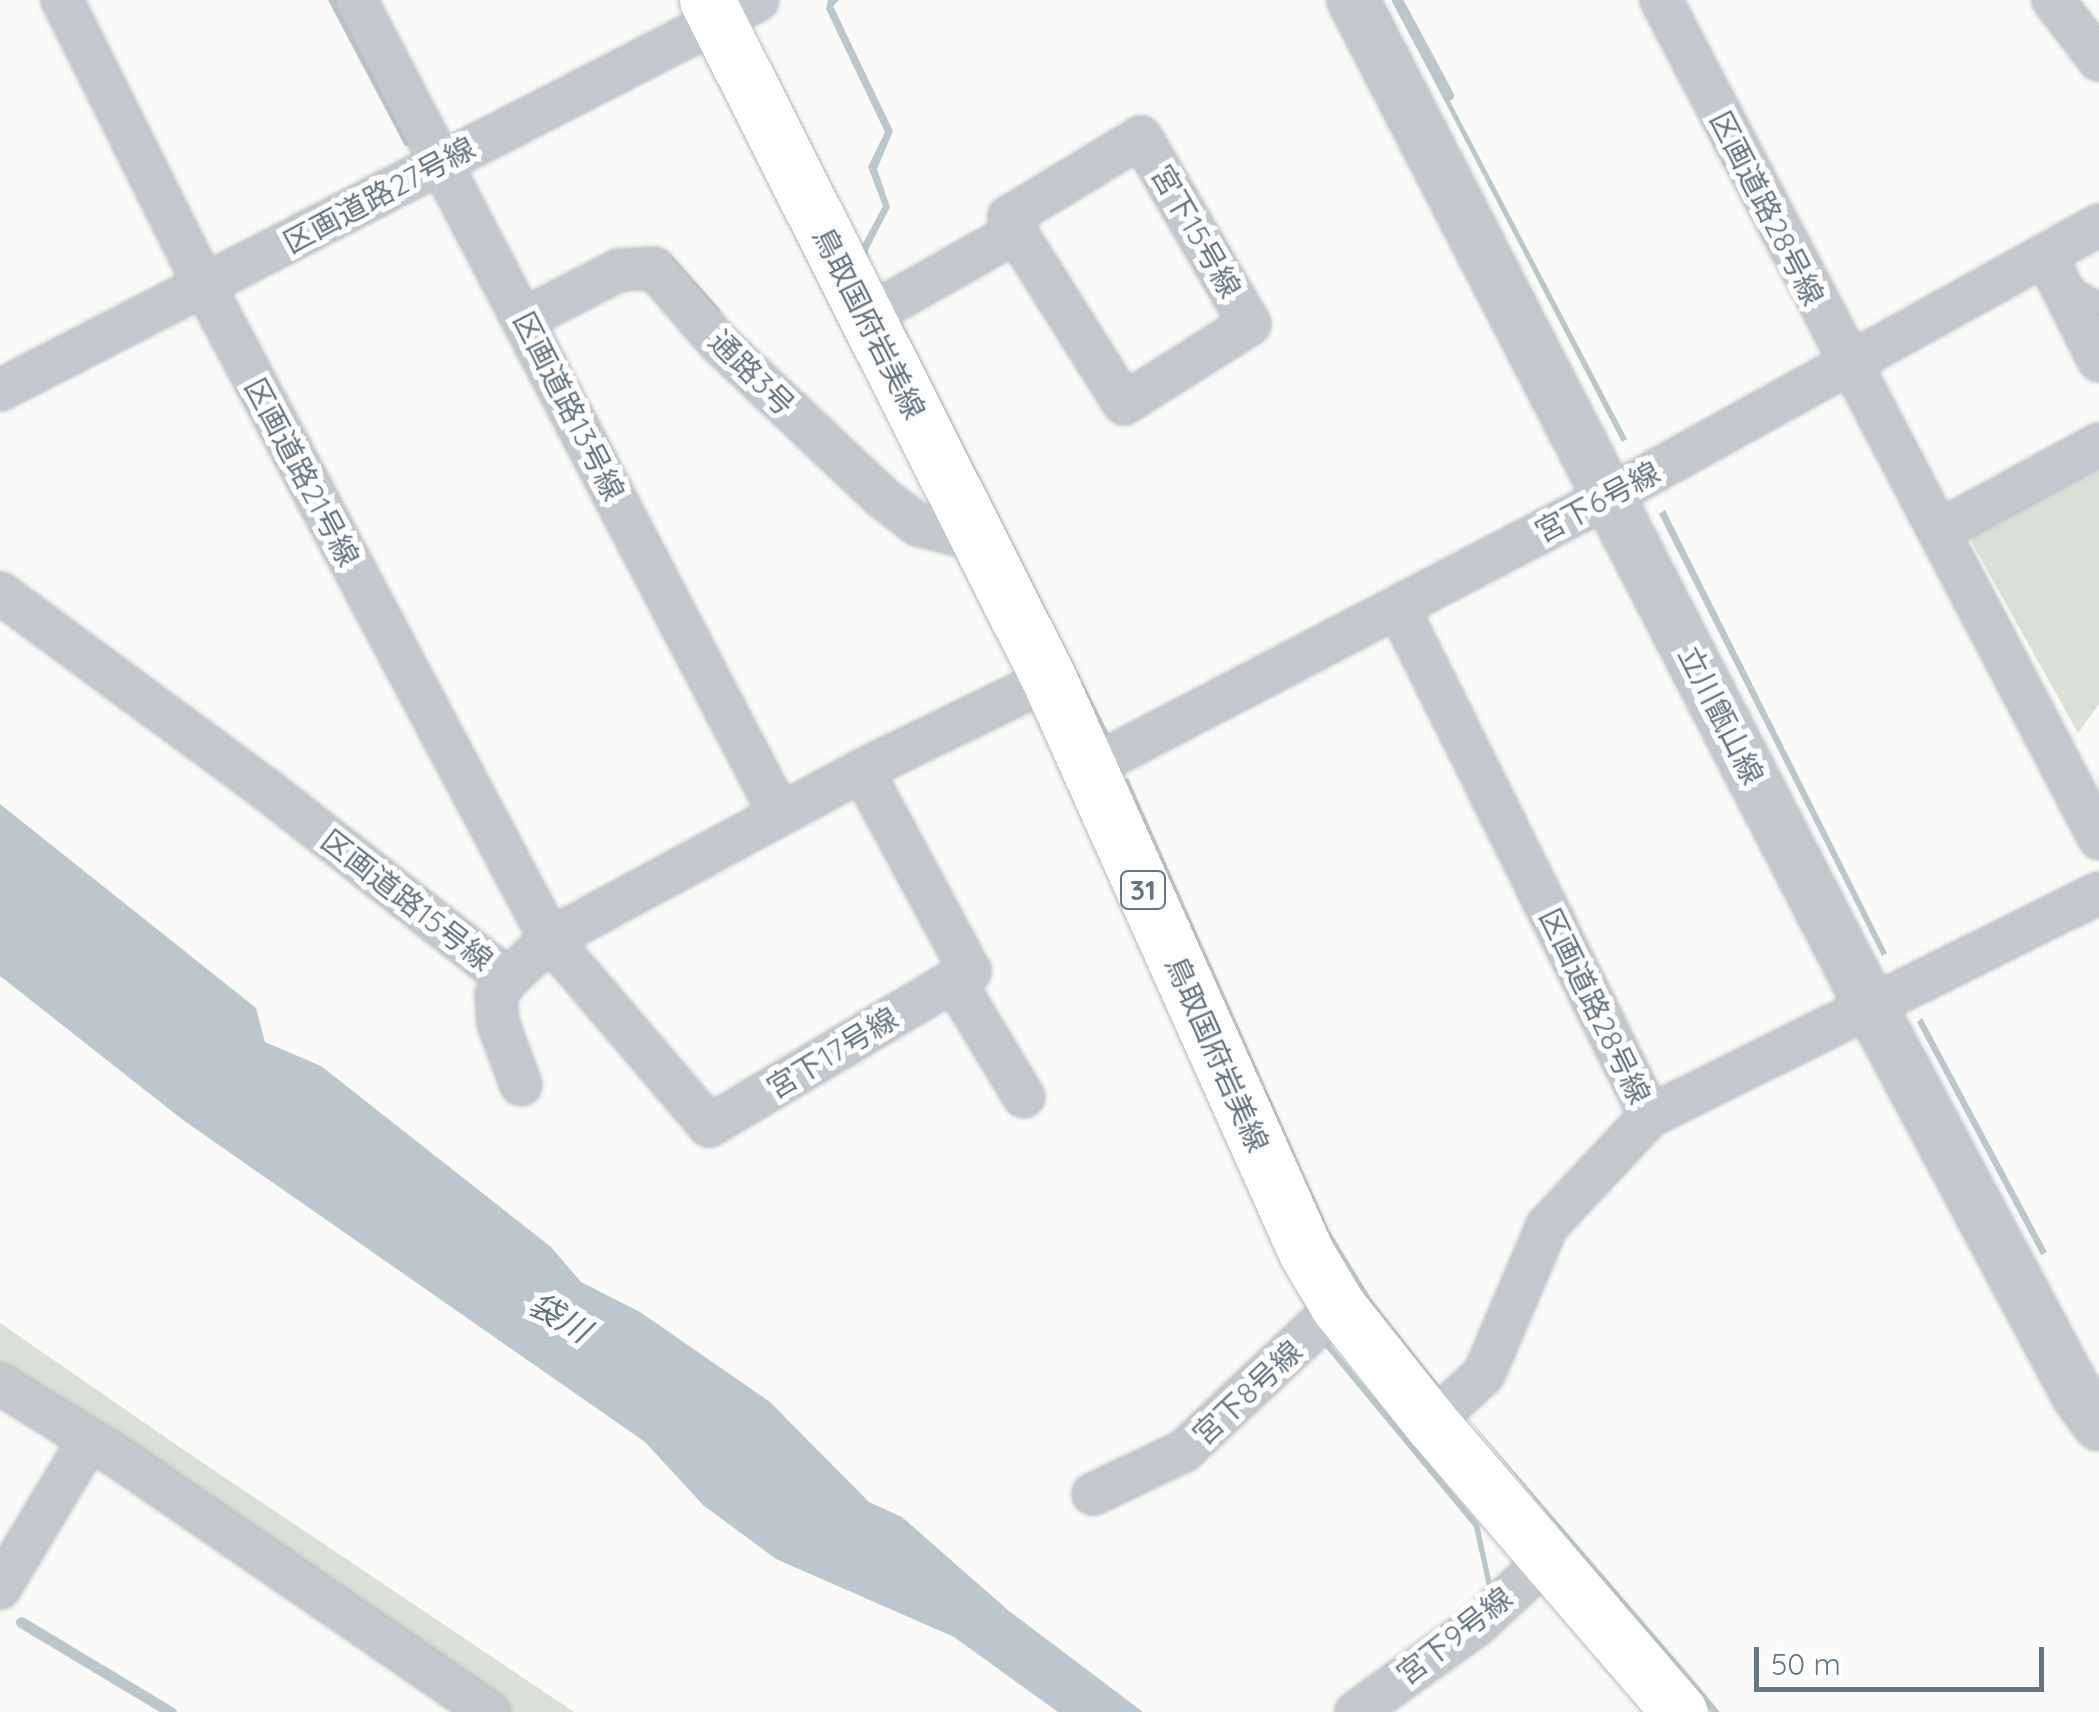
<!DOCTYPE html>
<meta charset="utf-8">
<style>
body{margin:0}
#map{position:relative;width:2099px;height:1712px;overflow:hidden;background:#fafaf8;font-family:Quicksand,"Noto Sans JP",sans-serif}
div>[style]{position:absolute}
.green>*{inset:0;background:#dadfd7}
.water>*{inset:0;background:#bbc7cb}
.stream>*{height:11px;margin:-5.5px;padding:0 5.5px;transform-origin:5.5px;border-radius:5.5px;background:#bbc7cb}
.roads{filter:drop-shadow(0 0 2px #b5babe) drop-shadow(0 0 2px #b5babe)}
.service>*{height:20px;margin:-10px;padding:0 10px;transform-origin:10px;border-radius:10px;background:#c3c8cc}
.minor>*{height:40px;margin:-20px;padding:0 20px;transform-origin:20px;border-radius:20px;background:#c3c8cc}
.tertiary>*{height:50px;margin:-25px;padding:0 25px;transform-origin:25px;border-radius:25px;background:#c3c8cc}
.primary>*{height:55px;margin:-27.5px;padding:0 27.5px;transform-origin:27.5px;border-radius:27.5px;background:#fff}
span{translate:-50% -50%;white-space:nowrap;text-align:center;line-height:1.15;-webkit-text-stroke:10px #fff;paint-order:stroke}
.shield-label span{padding:2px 8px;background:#fff;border:2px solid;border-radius:8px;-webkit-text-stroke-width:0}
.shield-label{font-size:28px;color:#657683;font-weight:700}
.street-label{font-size:30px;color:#657683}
.water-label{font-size:32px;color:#60757c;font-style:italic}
.scale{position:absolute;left:1754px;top:1647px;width:290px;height:45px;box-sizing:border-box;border:5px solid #657683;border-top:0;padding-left:12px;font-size:30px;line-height:35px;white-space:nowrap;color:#657683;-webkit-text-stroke:8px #fff;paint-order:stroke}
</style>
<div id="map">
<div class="green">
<div style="clip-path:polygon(2099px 460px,2099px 704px,2078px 733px,1967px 534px)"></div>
<div style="clip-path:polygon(0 1323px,181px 1448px,574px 1712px,502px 1712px,0 1366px)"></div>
</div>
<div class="water">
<div style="clip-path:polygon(328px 0,336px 0,411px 143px,405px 146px)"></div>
<div style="clip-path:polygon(828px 0,839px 0,833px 6px,893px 131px,877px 169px,890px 207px,868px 250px,869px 262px,861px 247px,883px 206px,868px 167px,885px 132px,826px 9px)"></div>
<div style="clip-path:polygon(1392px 0,1397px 0,1627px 439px,1622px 442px)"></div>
<div style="clip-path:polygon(896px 311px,1109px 734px,1104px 737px,891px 314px)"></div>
<div style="clip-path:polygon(1665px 510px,1887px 953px,1882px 956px,1659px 514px)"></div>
<div style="clip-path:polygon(1128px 778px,1329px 1230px,1372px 1300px,1450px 1399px,1445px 1403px,1369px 1306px,1330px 1242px,1122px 781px)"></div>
<div style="clip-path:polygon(0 804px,256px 1008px,265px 1042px,321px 1066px,551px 1247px,581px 1282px,640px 1312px,770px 1402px,869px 1502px,902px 1517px,1009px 1611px,1143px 1712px,1058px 1712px,954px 1637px,776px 1559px,703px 1505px,645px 1442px,183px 1120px,0 976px)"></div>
<div style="clip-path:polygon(1922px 1018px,2047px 1252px,2041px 1255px,1917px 1022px)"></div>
<div style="clip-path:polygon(1324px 1337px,1479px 1524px,1493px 1589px,1488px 1591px,1474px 1527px,1320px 1341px)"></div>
<div style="clip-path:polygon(1458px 1406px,1684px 1669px,1720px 1712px,1711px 1712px)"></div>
</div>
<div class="stream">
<div style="left:1397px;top:0;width:108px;rotate:61.8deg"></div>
<div style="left:667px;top:259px;width:70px;rotate:47.9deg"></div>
<div style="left:21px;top:1622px;width:175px;rotate:31deg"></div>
</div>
<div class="roads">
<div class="service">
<div style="left:2066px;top:285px;width:38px;rotate:29deg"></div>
</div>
<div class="minor">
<div style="left:62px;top:0;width:321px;rotate:63.5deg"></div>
<div style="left:205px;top:287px;width:738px;rotate:62.11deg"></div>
<div style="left:550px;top:939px;width:245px;rotate:49.6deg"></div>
<div style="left:709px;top:1126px;width:304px;rotate:-30.7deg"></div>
<div style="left:970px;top:971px;width:228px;rotate:-118.2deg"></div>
<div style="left:356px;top:0;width:916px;rotate:62.51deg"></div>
<div style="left:1661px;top:0;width:946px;rotate:62.41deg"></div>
<div style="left:2053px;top:0;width:76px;rotate:52.5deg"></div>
<div style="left:2047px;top:258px;width:115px;rotate:63.2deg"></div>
<div style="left:866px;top:317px;width:172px;rotate:-29.5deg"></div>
<div style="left:1016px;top:232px;width:17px;rotate:-115deg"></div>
<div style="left:1009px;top:217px;width:154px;rotate:-31.2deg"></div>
<div style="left:1141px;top:137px;width:216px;rotate:59.8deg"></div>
<div style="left:1250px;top:324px;width:149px;rotate:147.6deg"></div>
<div style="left:1124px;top:404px;width:203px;rotate:-122.1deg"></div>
<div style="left:524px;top:319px;width:107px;rotate:-27.3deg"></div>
<div style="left:619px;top:270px;width:35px;rotate:-3deg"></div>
<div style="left:654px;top:268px;width:98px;rotate:49.1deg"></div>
<div style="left:718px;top:342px;width:227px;rotate:43.4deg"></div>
<div style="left:883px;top:498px;width:44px;rotate:37.6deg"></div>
<div style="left:918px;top:525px;width:62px;rotate:14deg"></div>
<div style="left:0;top:390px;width:852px;rotate:-27.23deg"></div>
<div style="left:1939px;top:531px;width:182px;rotate:-28.5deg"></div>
<div style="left:0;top:593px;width:325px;rotate:36.4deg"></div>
<div style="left:262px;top:786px;width:313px;rotate:38.1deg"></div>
<div style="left:508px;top:979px;width:58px;rotate:-43.6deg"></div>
<div style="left:550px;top:939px;width:355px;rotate:-28.4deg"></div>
<div style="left:862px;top:770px;width:208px;rotate:-25.9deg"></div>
<div style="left:1398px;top:607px;width:568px;rotate:63.66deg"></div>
<div style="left:1650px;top:1116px;width:501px;rotate:-26.41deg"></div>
<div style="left:1089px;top:768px;width:588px;rotate:-27.57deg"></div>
<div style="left:1610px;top:496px;width:559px;rotate:-28.99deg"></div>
<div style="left:508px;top:979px;width:20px;rotate:127deg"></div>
<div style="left:496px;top:995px;width:28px;rotate:86deg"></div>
<div style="left:498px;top:1023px;width:66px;rotate:69.6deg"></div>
<div style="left:954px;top:981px;width:135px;rotate:58.9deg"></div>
<div style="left:0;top:1384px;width:142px;rotate:31.8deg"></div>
<div style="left:121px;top:1459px;width:447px;rotate:34.5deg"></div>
<div style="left:1431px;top:1423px;width:72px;rotate:-42.8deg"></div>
<div style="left:1484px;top:1374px;width:161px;rotate:-66.9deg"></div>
<div style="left:1547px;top:1226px;width:151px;rotate:-46.9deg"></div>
<div style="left:1093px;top:1494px;width:101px;rotate:-25.3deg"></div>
<div style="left:1184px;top:1451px;width:212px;rotate:-43.3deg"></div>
<div style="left:0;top:1588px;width:169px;rotate:-59deg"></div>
<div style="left:1356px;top:1712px;width:149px;rotate:-35.7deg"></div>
<div style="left:1477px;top:1625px;width:100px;rotate:-43deg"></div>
</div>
<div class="tertiary">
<div style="left:1353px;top:0;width:1128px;rotate:62.78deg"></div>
<div style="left:1869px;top:1003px;width:442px;rotate:62deg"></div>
<div style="left:2076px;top:1393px;width:39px;rotate:54deg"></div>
</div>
<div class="primary">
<div style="left:707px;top:0;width:760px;rotate:63.27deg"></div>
<div style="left:1049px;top:679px;width:628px;rotate:65.84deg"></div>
<div style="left:1306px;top:1252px;width:63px;rotate:59.3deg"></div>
<div style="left:1338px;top:1306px;width:149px;rotate:51.5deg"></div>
<div style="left:1431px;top:1423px;width:381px;rotate:49.3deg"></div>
</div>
</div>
<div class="shield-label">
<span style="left:1143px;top:890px">31</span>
</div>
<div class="street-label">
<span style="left:379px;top:195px;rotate:-28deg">区画道路27号線</span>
<span style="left:1767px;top:208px;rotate:63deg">区画道路28号線</span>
<span style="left:1196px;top:231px;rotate:60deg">宮下15号線</span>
<span style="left:869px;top:323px;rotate:63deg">鳥取国府岩美線</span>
<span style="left:752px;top:373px;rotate:45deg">通路3号</span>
<span style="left:569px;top:406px;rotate:63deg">区画道路13号線</span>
<span style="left:302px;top:472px;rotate:62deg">区画道路21号線</span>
<span style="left:1597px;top:502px;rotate:-28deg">宮下6号線</span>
<span style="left:1721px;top:715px;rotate:63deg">立川甑山線</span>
<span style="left:407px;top:900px;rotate:38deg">区画道路15号線</span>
<span style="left:1595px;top:1006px;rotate:64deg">区画道路28号線</span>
<span style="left:832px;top:1053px;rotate:-31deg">宮下17号線</span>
<span style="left:1217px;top:1054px;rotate:66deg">鳥取国府岩美線</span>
<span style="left:1247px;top:1393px;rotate:-43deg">宮下8号線</span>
<span style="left:1454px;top:1636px;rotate:-38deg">宮下9号線</span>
</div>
<div class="water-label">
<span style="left:560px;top:1317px;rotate:31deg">袋川</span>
</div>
<div class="scale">50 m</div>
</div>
